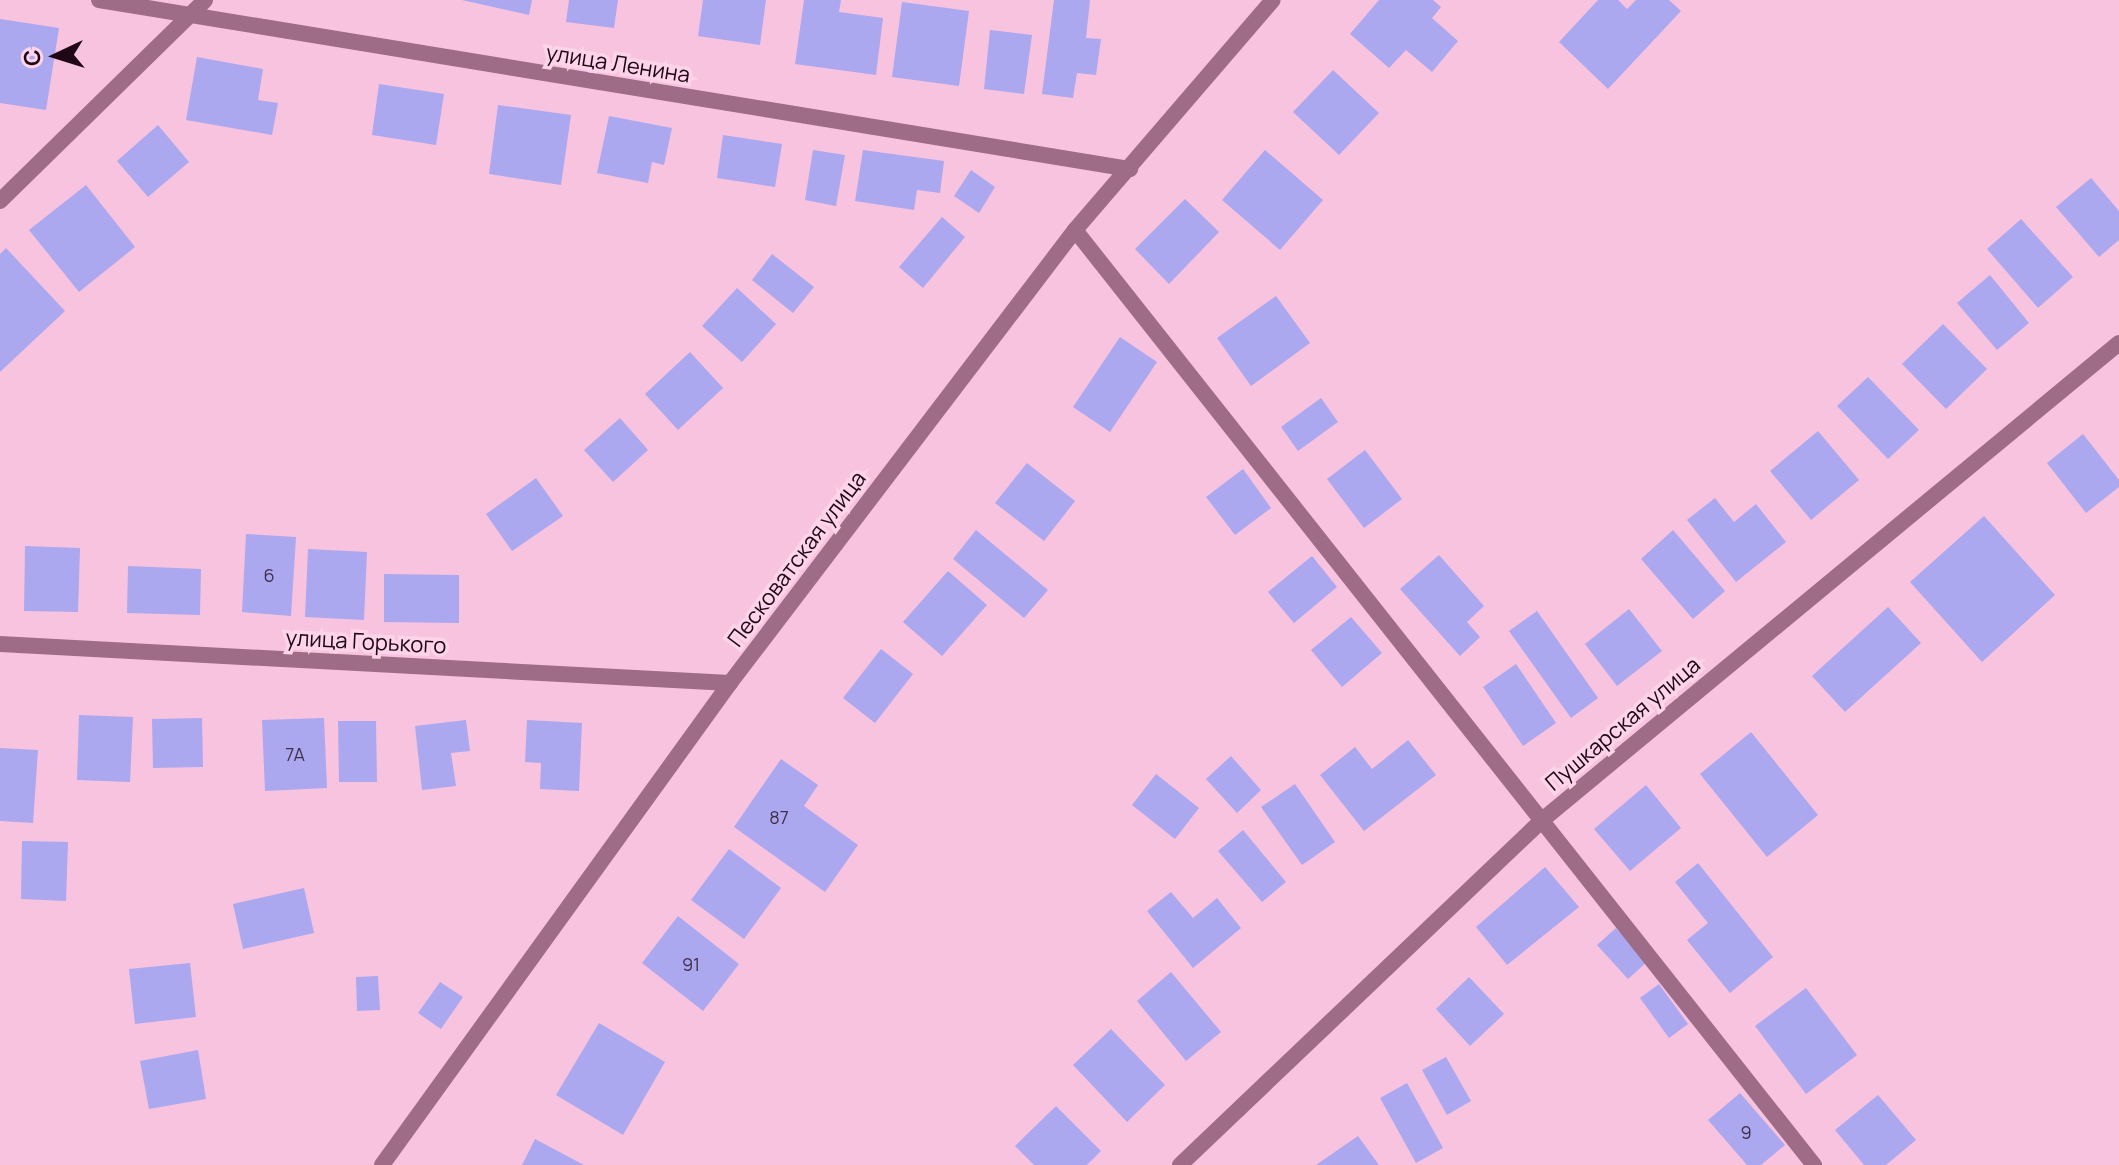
<!DOCTYPE html>
<meta charset="utf-8">
<style>
body{margin:0}
#map{position:relative;width:2119px;height:1165px;overflow:hidden;background:#f8c3df;font-family:Manrope,sans-serif}
div>[style]{position:absolute}
.building>*{inset:0;background:#aba8ef}
.street>*{height:16px;margin:-8px;padding:0 8px;transform-origin:8px;border-radius:8px;background:#9e6c87}
span{translate:-50% -50%;white-space:nowrap;text-align:center;line-height:1.15;-webkit-text-stroke:7px #fdd4ea;paint-order:stroke}
.number-label{font-size:18px;color:#41304c}
.number-label span{-webkit-text-stroke-width:0}
.street-label{font-size:22px;color:#1e0815}
.north{position:absolute;left:16px;top:16px;width:80px;height:80px;-webkit-text-stroke:6px #fdd4ea;paint-order:stroke;rotate:266deg;font-size:22px;font-weight:700;line-height:32px;text-align:center;color:#1e0815}
.north::after{content:'';display:block;margin:auto;width:28px;height:36px;background:#1e0815;clip-path:polygon(50% 0,100% 100%,50% 72%,0 100%)}
</style>
<div id="map">
<div class="building">
<div style="clip-path:polygon(462px 0,532px 0,529px 15px)"></div>
<div style="clip-path:polygon(569px 0,618px 0,614px 28px,566px 22px)"></div>
<div style="clip-path:polygon(703px 0,766px 0,760px 45px,698px 36px)"></div>
<div style="clip-path:polygon(804px 0,841px 0,839px 12px,883px 18px,876px 75px,795px 64px)"></div>
<div style="clip-path:polygon(1054px 0,1090px 0,1086px 38px,1101px 39px,1096px 75px,1077px 73px,1073px 98px,1042px 94px)"></div>
<div style="clip-path:polygon(1379px 0,1433px 0,1441px 7px,1432px 18px,1458px 41px,1432px 72px,1406px 50px,1389px 68px,1350px 34px)"></div>
<div style="clip-path:polygon(1598px 0,1618px 0,1627px 9px,1636px 0,1669px 0,1681px 11px,1608px 89px,1559px 42px)"></div>
<div style="clip-path:polygon(902px 2px,969px 11px,959px 86px,892px 77px)"></div>
<div style="clip-path:polygon(0 19px,59px 28px,46px 110px,0 103px)"></div>
<div style="clip-path:polygon(990px 30px,1032px 35px,1024px 94px,984px 89px)"></div>
<div style="clip-path:polygon(197px 57px,263px 69px,258px 100px,278px 103px,272px 135px,186px 120px)"></div>
<div style="clip-path:polygon(1333px 70px,1379px 113px,1339px 155px,1293px 112px)"></div>
<div style="clip-path:polygon(379px 84px,444px 94px,436px 145px,372px 135px)"></div>
<div style="clip-path:polygon(498px 105px,571px 115px,561px 185px,489px 174px)"></div>
<div style="clip-path:polygon(609px 116px,672px 128px,664px 165px,652px 162px,648px 183px,597px 173px)"></div>
<div style="clip-path:polygon(158px 125px,189px 162px,148px 197px,117px 161px)"></div>
<div style="clip-path:polygon(723px 135px,782px 144px,775px 187px,717px 178px)"></div>
<div style="clip-path:polygon(813px 150px,845px 155px,836px 206px,805px 200px)"></div>
<div style="clip-path:polygon(863px 150px,944px 161px,940px 193px,917px 190px,914px 210px,855px 201px)"></div>
<div style="clip-path:polygon(1265px 150px,1323px 200px,1280px 250px,1222px 200px)"></div>
<div style="clip-path:polygon(971px 170px,995px 187px,979px 213px,954px 196px)"></div>
<div style="clip-path:polygon(2091px 178px,2119px 211px,2119px 240px,2099px 257px,2056px 207px)"></div>
<div style="clip-path:polygon(86px 185px,135px 247px,79px 292px,29px 230px)"></div>
<div style="clip-path:polygon(1185px 199px,1219px 232px,1169px 284px,1135px 249px)"></div>
<div style="clip-path:polygon(942px 217px,965px 237px,923px 288px,899px 267px)"></div>
<div style="clip-path:polygon(2021px 219px,2073px 277px,2038px 308px,1987px 249px)"></div>
<div style="clip-path:polygon(6px 248px,65px 311px,0 372px,0 254px)"></div>
<div style="clip-path:polygon(772px 254px,814px 287px,793px 313px,752px 280px)"></div>
<div style="clip-path:polygon(1990px 275px,2029px 323px,1997px 350px,1957px 303px)"></div>
<div style="clip-path:polygon(737px 288px,776px 324px,742px 362px,702px 326px)"></div>
<div style="clip-path:polygon(1276px 296px,1310px 343px,1251px 386px,1217px 338px)"></div>
<div style="clip-path:polygon(1943px 324px,1987px 369px,1946px 409px,1902px 364px)"></div>
<div style="clip-path:polygon(1120px 337px,1157px 362px,1110px 432px,1073px 407px)"></div>
<div style="clip-path:polygon(690px 352px,723px 388px,678px 430px,645px 394px)"></div>
<div style="clip-path:polygon(1868px 377px,1919px 430px,1888px 459px,1837px 406px)"></div>
<div style="clip-path:polygon(1321px 398px,1338px 422px,1298px 451px,1281px 427px)"></div>
<div style="clip-path:polygon(620px 418px,648px 450px,613px 482px,584px 450px)"></div>
<div style="clip-path:polygon(1818px 431px,1859px 480px,1811px 520px,1770px 471px)"></div>
<div style="clip-path:polygon(2083px 434px,2119px 480px,2119px 487px,2086px 513px,2047px 463px)"></div>
<div style="clip-path:polygon(1365px 450px,1402px 499px,1364px 528px,1327px 479px)"></div>
<div style="clip-path:polygon(1027px 463px,1075px 501px,1044px 541px,995px 503px)"></div>
<div style="clip-path:polygon(1243px 469px,1271px 508px,1235px 535px,1206px 497px)"></div>
<div style="clip-path:polygon(536px 478px,563px 516px,512px 551px,486px 514px)"></div>
<div style="clip-path:polygon(1715px 498px,1734px 522px,1756px 504px,1786px 542px,1736px 582px,1687px 520px)"></div>
<div style="clip-path:polygon(1984px 516px,2055px 595px,1982px 662px,1910px 582px)"></div>
<div style="clip-path:polygon(976px 530px,1048px 590px,1024px 618px,953px 559px)"></div>
<div style="clip-path:polygon(1673px 530px,1725px 591px,1693px 619px,1641px 559px)"></div>
<div style="clip-path:polygon(246px 534px,296px 537px,291px 616px,242px 612px)"></div>
<div style="clip-path:polygon(25px 546px,80px 548px,78px 612px,24px 611px)"></div>
<div style="clip-path:polygon(308px 549px,367px 552px,364px 620px,305px 617px)"></div>
<div style="clip-path:polygon(1439px 555px,1484px 606px,1467px 622px,1480px 637px,1460px 656px,1400px 589px)"></div>
<div style="clip-path:polygon(1312px 556px,1337px 587px,1294px 623px,1268px 592px)"></div>
<div style="clip-path:polygon(128px 566px,201px 569px,200px 615px,127px 613px)"></div>
<div style="clip-path:polygon(948px 571px,987px 605px,942px 656px,903px 622px)"></div>
<div style="clip-path:polygon(384px 574px,459px 575px,459px 623px,384px 622px)"></div>
<div style="clip-path:polygon(1888px 607px,1921px 643px,1845px 712px,1812px 676px)"></div>
<div style="clip-path:polygon(1629px 609px,1662px 651px,1617px 686px,1585px 644px)"></div>
<div style="clip-path:polygon(1537px 611px,1598px 698px,1571px 718px,1509px 631px)"></div>
<div style="clip-path:polygon(1351px 617px,1382px 653px,1342px 687px,1311px 650px)"></div>
<div style="clip-path:polygon(881px 649px,913px 674px,875px 723px,843px 698px)"></div>
<div style="clip-path:polygon(1516px 664px,1556px 723px,1523px 746px,1483px 687px)"></div>
<div style="clip-path:polygon(79px 715px,133px 717px,130px 782px,77px 780px)"></div>
<div style="clip-path:polygon(202px 718px,203px 767px,153px 768px,152px 719px)"></div>
<div style="clip-path:polygon(324px 718px,327px 788px,265px 791px,262px 720px)"></div>
<div style="clip-path:polygon(466px 720px,470px 751px,451px 753px,456px 786px,422px 790px,415px 726px)"></div>
<div style="clip-path:polygon(527px 720px,582px 723px,579px 791px,540px 789px,541px 763px,525px 762px)"></div>
<div style="clip-path:polygon(338px 721px,376px 721px,377px 782px,339px 782px)"></div>
<div style="clip-path:polygon(1751px 732px,1818px 815px,1767px 857px,1700px 774px)"></div>
<div style="clip-path:polygon(1408px 740px,1436px 775px,1364px 831px,1320px 775px,1355px 747px,1372px 769px)"></div>
<div style="clip-path:polygon(0 748px,38px 750px,33px 823px,0 821px)"></div>
<div style="clip-path:polygon(1231px 756px,1261px 790px,1237px 813px,1206px 779px)"></div>
<div style="clip-path:polygon(781px 759px,818px 785px,804px 806px,858px 845px,825px 892px,734px 827px)"></div>
<div style="clip-path:polygon(1156px 774px,1199px 808px,1175px 839px,1132px 805px)"></div>
<div style="clip-path:polygon(1295px 784px,1335px 842px,1302px 865px,1261px 807px)"></div>
<div style="clip-path:polygon(1646px 785px,1681px 828px,1630px 871px,1594px 829px)"></div>
<div style="clip-path:polygon(1243px 830px,1286px 882px,1262px 902px,1218px 851px)"></div>
<div style="clip-path:polygon(22px 841px,68px 842px,66px 901px,21px 899px)"></div>
<div style="clip-path:polygon(729px 849px,781px 888px,744px 939px,691px 900px)"></div>
<div style="clip-path:polygon(1698px 863px,1773px 957px,1730px 993px,1687px 940px,1708px 923px,1675px 882px)"></div>
<div style="clip-path:polygon(1545px 867px,1579px 907px,1507px 965px,1476px 927px)"></div>
<div style="clip-path:polygon(304px 888px,314px 933px,243px 949px,233px 904px)"></div>
<div style="clip-path:polygon(1171px 892px,1193px 918px,1217px 898px,1241px 928px,1193px 968px,1147px 911px)"></div>
<div style="clip-path:polygon(678px 916px,739px 964px,703px 1011px,642px 963px)"></div>
<div style="clip-path:polygon(1616px 928px,1648px 961px,1628px 979px,1597px 945px)"></div>
<div style="clip-path:polygon(190px 963px,196px 1017px,135px 1024px,129px 969px)"></div>
<div style="clip-path:polygon(1171px 972px,1221px 1032px,1186px 1061px,1137px 1001px)"></div>
<div style="clip-path:polygon(378px 976px,380px 1010px,357px 1011px,356px 977px)"></div>
<div style="clip-path:polygon(1469px 977px,1504px 1014px,1470px 1046px,1436px 1009px)"></div>
<div style="clip-path:polygon(440px 982px,463px 997px,441px 1029px,418px 1013px)"></div>
<div style="clip-path:polygon(1659px 984px,1688px 1024px,1669px 1038px,1640px 998px)"></div>
<div style="clip-path:polygon(1806px 988px,1857px 1055px,1806px 1094px,1755px 1026px)"></div>
<div style="clip-path:polygon(599px 1023px,665px 1062px,623px 1135px,556px 1095px)"></div>
<div style="clip-path:polygon(1111px 1029px,1165px 1085px,1127px 1122px,1073px 1065px)"></div>
<div style="clip-path:polygon(198px 1050px,206px 1099px,149px 1109px,140px 1061px)"></div>
<div style="clip-path:polygon(1446px 1057px,1471px 1101px,1447px 1115px,1422px 1070px)"></div>
<div style="clip-path:polygon(1407px 1083px,1443px 1148px,1416px 1163px,1380px 1098px)"></div>
<div style="clip-path:polygon(1740px 1093px,1785px 1145px,1761px 1165px,1747px 1165px,1708px 1120px)"></div>
<div style="clip-path:polygon(1878px 1095px,1916px 1140px,1886px 1165px,1864px 1165px,1835px 1130px)"></div>
<div style="clip-path:polygon(1056px 1106px,1101px 1151px,1087px 1165px,1034px 1165px,1015px 1146px)"></div>
<div style="clip-path:polygon(1358px 1136px,1379px 1165px,1316px 1165px)"></div>
<div style="clip-path:polygon(535px 1139px,584px 1165px,522px 1165px)"></div>
</div>
<div class="street">
<div style="left:99px;top:0;width:1045px;rotate:9.31deg"></div>
<div style="left:0;top:201px;width:287px;rotate:-44.4deg"></div>
<div style="left:1075px;top:230px;width:1192px;rotate:51.68deg"></div>
<div style="left:0;top:644px;width:731px;rotate:3.06deg"></div>
<div style="left:382px;top:1165px;width:594px;rotate:-54.17deg"></div>
<div style="left:730px;top:683px;width:569px;rotate:-52.71deg"></div>
<div style="left:1075px;top:230px;width:303px;rotate:-49.3deg"></div>
<div style="left:1180px;top:1165px;width:499px;rotate:-43.6deg"></div>
<div style="left:1541px;top:821px;width:750px;rotate:-39.59deg"></div>
</div>
<div class="number-label">
<span style="left:269px;top:575px">6</span>
<span style="left:295px;top:754px">7А</span>
<span style="left:779px;top:817px">87</span>
<span style="left:691px;top:964px">91</span>
<span style="left:1746px;top:1132px">9</span>
</div>
<div class="street-label">
<span style="left:618px;top:64px;rotate:9deg">улица Ленина</span>
<span style="left:797px;top:559px;rotate:-53deg">Песковатская улица</span>
<span style="left:366px;top:642px;rotate:3deg">улица Горького</span>
<span style="left:1623px;top:724px;rotate:-40deg">Пушкарская улица</span>
</div>
<div class="north">С</div>
</div>
